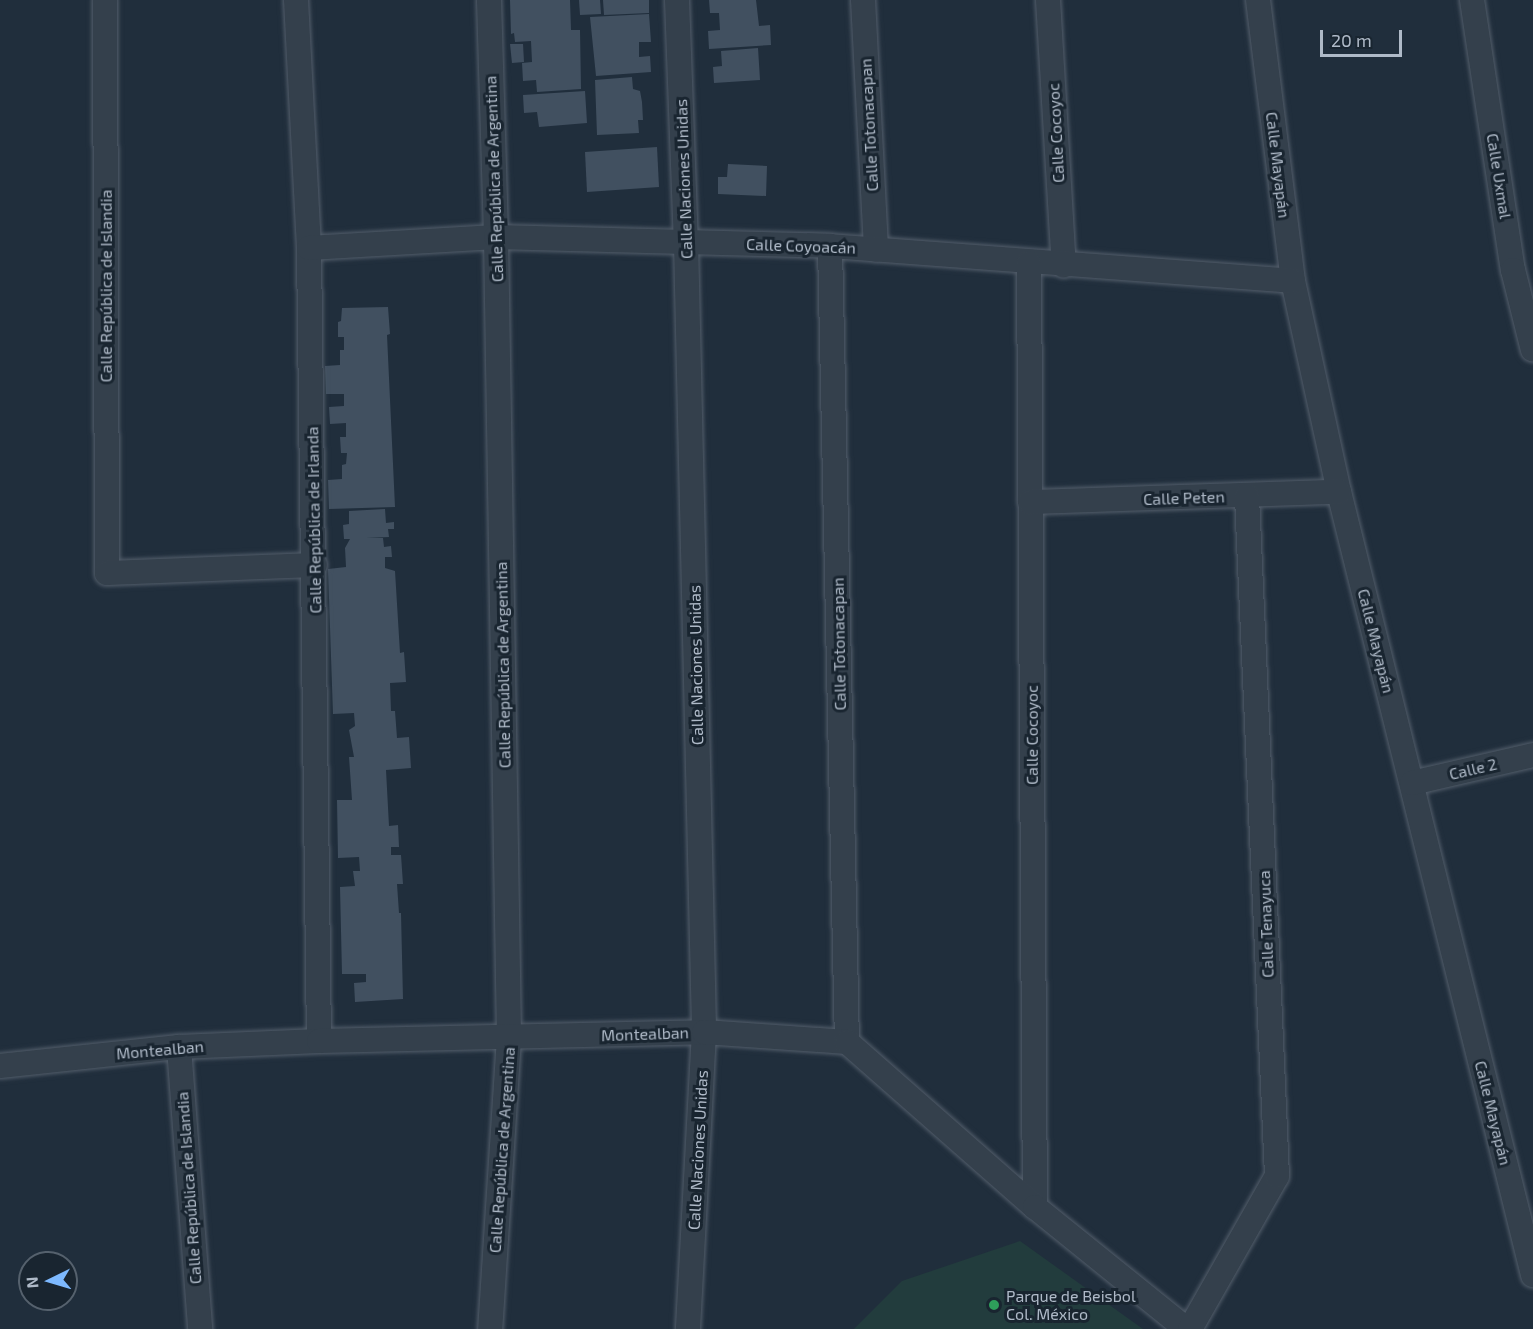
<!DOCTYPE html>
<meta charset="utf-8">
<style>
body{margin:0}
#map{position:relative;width:1533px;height:1329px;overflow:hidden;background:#202e3c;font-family:"Exo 2",sans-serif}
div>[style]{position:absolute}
.green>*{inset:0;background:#223c3d}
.building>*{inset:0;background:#415060}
.roads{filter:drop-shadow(0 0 2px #525d6a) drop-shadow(0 0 2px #525d6a)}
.street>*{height:24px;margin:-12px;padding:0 12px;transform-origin:12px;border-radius:12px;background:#34404c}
.dots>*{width:16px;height:16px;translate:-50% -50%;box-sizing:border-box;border:3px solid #192530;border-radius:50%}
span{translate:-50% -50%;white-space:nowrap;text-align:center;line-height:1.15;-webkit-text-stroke:6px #192530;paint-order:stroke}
.street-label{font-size:16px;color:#afbac8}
.poi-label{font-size:16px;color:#afbac8}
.left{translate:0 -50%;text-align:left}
.north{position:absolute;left:18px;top:1251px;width:60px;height:60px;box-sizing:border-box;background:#192530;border:2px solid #55616d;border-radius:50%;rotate:265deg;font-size:16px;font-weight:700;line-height:24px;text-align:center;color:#afbac8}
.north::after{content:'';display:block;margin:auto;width:21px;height:27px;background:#7db9ff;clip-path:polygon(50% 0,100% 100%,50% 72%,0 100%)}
.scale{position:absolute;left:1320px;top:30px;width:82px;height:27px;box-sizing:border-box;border:3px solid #afbac8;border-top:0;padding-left:8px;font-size:18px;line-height:21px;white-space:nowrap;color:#afbac8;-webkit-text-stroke:4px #192530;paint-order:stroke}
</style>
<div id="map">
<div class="green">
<div style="clip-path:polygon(1020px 1241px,1143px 1329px,854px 1329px,902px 1281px)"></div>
</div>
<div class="building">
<div style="clip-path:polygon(510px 0,570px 0,571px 30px,580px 30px,581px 89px,537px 92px,536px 80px,523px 81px,522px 63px,532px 62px,531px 41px,515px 42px,514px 33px,511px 34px)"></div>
<div style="clip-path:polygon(579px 0,600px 0,601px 14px,580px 15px)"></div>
<div style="clip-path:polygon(603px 0,649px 0,649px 13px,604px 15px)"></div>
<div style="clip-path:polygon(709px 0,756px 0,759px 26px,770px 25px,771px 45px,709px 49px,708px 31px,720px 30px,719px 13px,710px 13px)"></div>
<div style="clip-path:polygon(649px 14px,651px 42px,639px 42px,639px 57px,650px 56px,651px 72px,596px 76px,590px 17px)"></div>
<div style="clip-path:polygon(510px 44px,523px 44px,524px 62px,512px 63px)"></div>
<div style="clip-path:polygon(758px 48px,760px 80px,714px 83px,713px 67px,722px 66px,721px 51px)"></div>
<div style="clip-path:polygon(632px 77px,633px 89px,640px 91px,642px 102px,643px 120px,638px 120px,639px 133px,597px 135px,595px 80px)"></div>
<div style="clip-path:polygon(585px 91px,587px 123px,539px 127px,537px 112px,524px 113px,523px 95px)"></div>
<div style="clip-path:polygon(657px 147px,659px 187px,587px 192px,585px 152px)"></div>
<div style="clip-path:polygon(728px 164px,767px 166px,766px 196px,718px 194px,718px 177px,727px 177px)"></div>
<div style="clip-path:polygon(388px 307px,390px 334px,387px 335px,395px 507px,329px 509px,328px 480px,342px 479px,342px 465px,346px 464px,347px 453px,341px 453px,340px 437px,346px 437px,346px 423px,330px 424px,329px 407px,344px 406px,344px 394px,326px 394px,325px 366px,340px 365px,340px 350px,344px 350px,344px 337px,338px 337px,338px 322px,341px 321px,342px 308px)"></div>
<div style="clip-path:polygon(385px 509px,386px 523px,394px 522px,394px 529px,388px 529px,389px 537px,366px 538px,383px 538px,384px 547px,391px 546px,392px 557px,385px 557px,385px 568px,395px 571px,400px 653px,404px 652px,406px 682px,390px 683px,391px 711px,395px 711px,397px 738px,409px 737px,411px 768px,386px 770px,389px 826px,398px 825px,399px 847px,391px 847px,391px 855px,401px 855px,403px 884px,397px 884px,399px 913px,401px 913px,403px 999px,355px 1002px,354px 983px,366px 982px,366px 974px,342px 974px,340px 887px,355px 886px,353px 871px,360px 871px,359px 857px,338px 858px,337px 800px,352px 800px,349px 757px,354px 757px,349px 730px,355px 726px,354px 713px,333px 714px,328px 569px,346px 567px,345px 548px,350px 539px,344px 539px,343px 525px,349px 524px,349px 511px)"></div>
</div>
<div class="roads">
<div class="street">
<div style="left:105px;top:0;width:573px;rotate:89.8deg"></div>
<div style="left:107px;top:573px;width:208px;rotate:-2.2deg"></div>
<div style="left:296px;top:0;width:248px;rotate:87deg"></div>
<div style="left:309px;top:248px;width:793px;rotate:89.28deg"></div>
<div style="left:489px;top:0;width:237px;rotate:88.3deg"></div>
<div style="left:496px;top:237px;width:801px;rotate:89.07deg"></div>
<div style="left:509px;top:1038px;width:292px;rotate:93.7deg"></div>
<div style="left:677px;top:0;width:242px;rotate:87.9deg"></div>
<div style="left:686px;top:242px;width:790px;rotate:88.69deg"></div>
<div style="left:704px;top:1032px;width:297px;rotate:93.1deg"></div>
<div style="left:863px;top:0;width:250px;rotate:87deg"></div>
<div style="left:1048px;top:0;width:266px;rotate:86.6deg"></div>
<div style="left:1258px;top:0;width:283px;rotate:82.9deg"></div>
<div style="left:1293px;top:281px;width:216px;rotate:77.7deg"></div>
<div style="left:1339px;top:492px;width:807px;rotate:76.08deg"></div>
<div style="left:1472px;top:0;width:273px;rotate:81.4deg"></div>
<div style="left:1513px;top:270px;width:82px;rotate:76deg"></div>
<div style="left:830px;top:246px;width:796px;rotate:88.78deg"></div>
<div style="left:309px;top:248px;width:187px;rotate:-3.4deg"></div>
<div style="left:496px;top:237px;width:334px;rotate:1.5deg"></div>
<div style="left:830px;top:246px;width:464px;rotate:4.3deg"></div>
<div style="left:1029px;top:263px;width:944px;rotate:89.64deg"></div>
<div style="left:1030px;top:502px;width:309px;rotate:-1.9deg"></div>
<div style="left:1412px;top:783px;width:124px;rotate:-13deg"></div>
<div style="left:179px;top:1047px;width:283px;rotate:85.7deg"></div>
<div style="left:0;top:1066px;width:180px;rotate:-6.1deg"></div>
<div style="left:179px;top:1047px;width:140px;rotate:-2.5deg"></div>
<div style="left:319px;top:1041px;width:385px;rotate:-1.3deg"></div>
<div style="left:704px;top:1032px;width:143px;rotate:4deg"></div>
<div style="left:847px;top:1042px;width:250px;rotate:41.3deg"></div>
<div style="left:1035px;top:1207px;width:194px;rotate:38.9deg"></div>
<div style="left:1190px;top:1329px;width:176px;rotate:-60.4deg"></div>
<div style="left:1277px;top:1176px;width:681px;rotate:-92.53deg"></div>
</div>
</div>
<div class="dots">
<div style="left:994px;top:1305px;background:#2e9e5b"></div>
</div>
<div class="street-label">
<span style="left:869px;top:125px;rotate:-93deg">Calle Totonacapan</span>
<span style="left:1056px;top:133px;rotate:-93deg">Calle Cocoyoc</span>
<span style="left:1278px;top:165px;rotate:83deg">Calle Mayapán</span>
<span style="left:1499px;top:176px;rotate:81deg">Calle Uxmal</span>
<span style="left:494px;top:179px;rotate:-92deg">Calle República de Argentina</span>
<span style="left:684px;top:179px;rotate:-92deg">Calle Naciones Unidas</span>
<span style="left:801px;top:246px;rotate:2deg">Calle Coyoacán</span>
<span style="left:106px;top:286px;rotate:-90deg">Calle República de Islandia</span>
<span style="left:1184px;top:498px;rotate:-2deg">Calle Peten</span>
<span style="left:314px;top:520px;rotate:-91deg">Calle República de Irlanda</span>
<span style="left:1376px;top:641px;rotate:76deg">Calle Mayapán</span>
<span style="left:839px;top:644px;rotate:-91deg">Calle Totonacapan</span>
<span style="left:503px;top:665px;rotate:-91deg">Calle República de Argentina</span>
<span style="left:696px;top:665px;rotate:-91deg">Calle Naciones Unidas</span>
<span style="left:1032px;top:735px;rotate:-90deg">Calle Cocoyoc</span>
<span style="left:1473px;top:769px;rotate:-13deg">Calle 2</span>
<span style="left:1266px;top:924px;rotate:-92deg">Calle Tenayuca</span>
<span style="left:645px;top:1034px;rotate:-2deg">Montealban</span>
<span style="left:160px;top:1050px;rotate:-5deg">Montealban</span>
<span style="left:1493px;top:1113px;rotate:76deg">Calle Mayapán</span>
<span style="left:502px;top:1150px;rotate:-86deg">Calle República de Argentina</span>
<span style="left:698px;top:1150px;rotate:-87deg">Calle Naciones Unidas</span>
<span style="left:189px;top:1188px;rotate:-94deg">Calle República de Islandia</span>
</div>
<div class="poi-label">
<span class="left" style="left:1006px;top:1305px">Parque de Beisbol<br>Col. México</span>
</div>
<div class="north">N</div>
<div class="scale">20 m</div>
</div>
